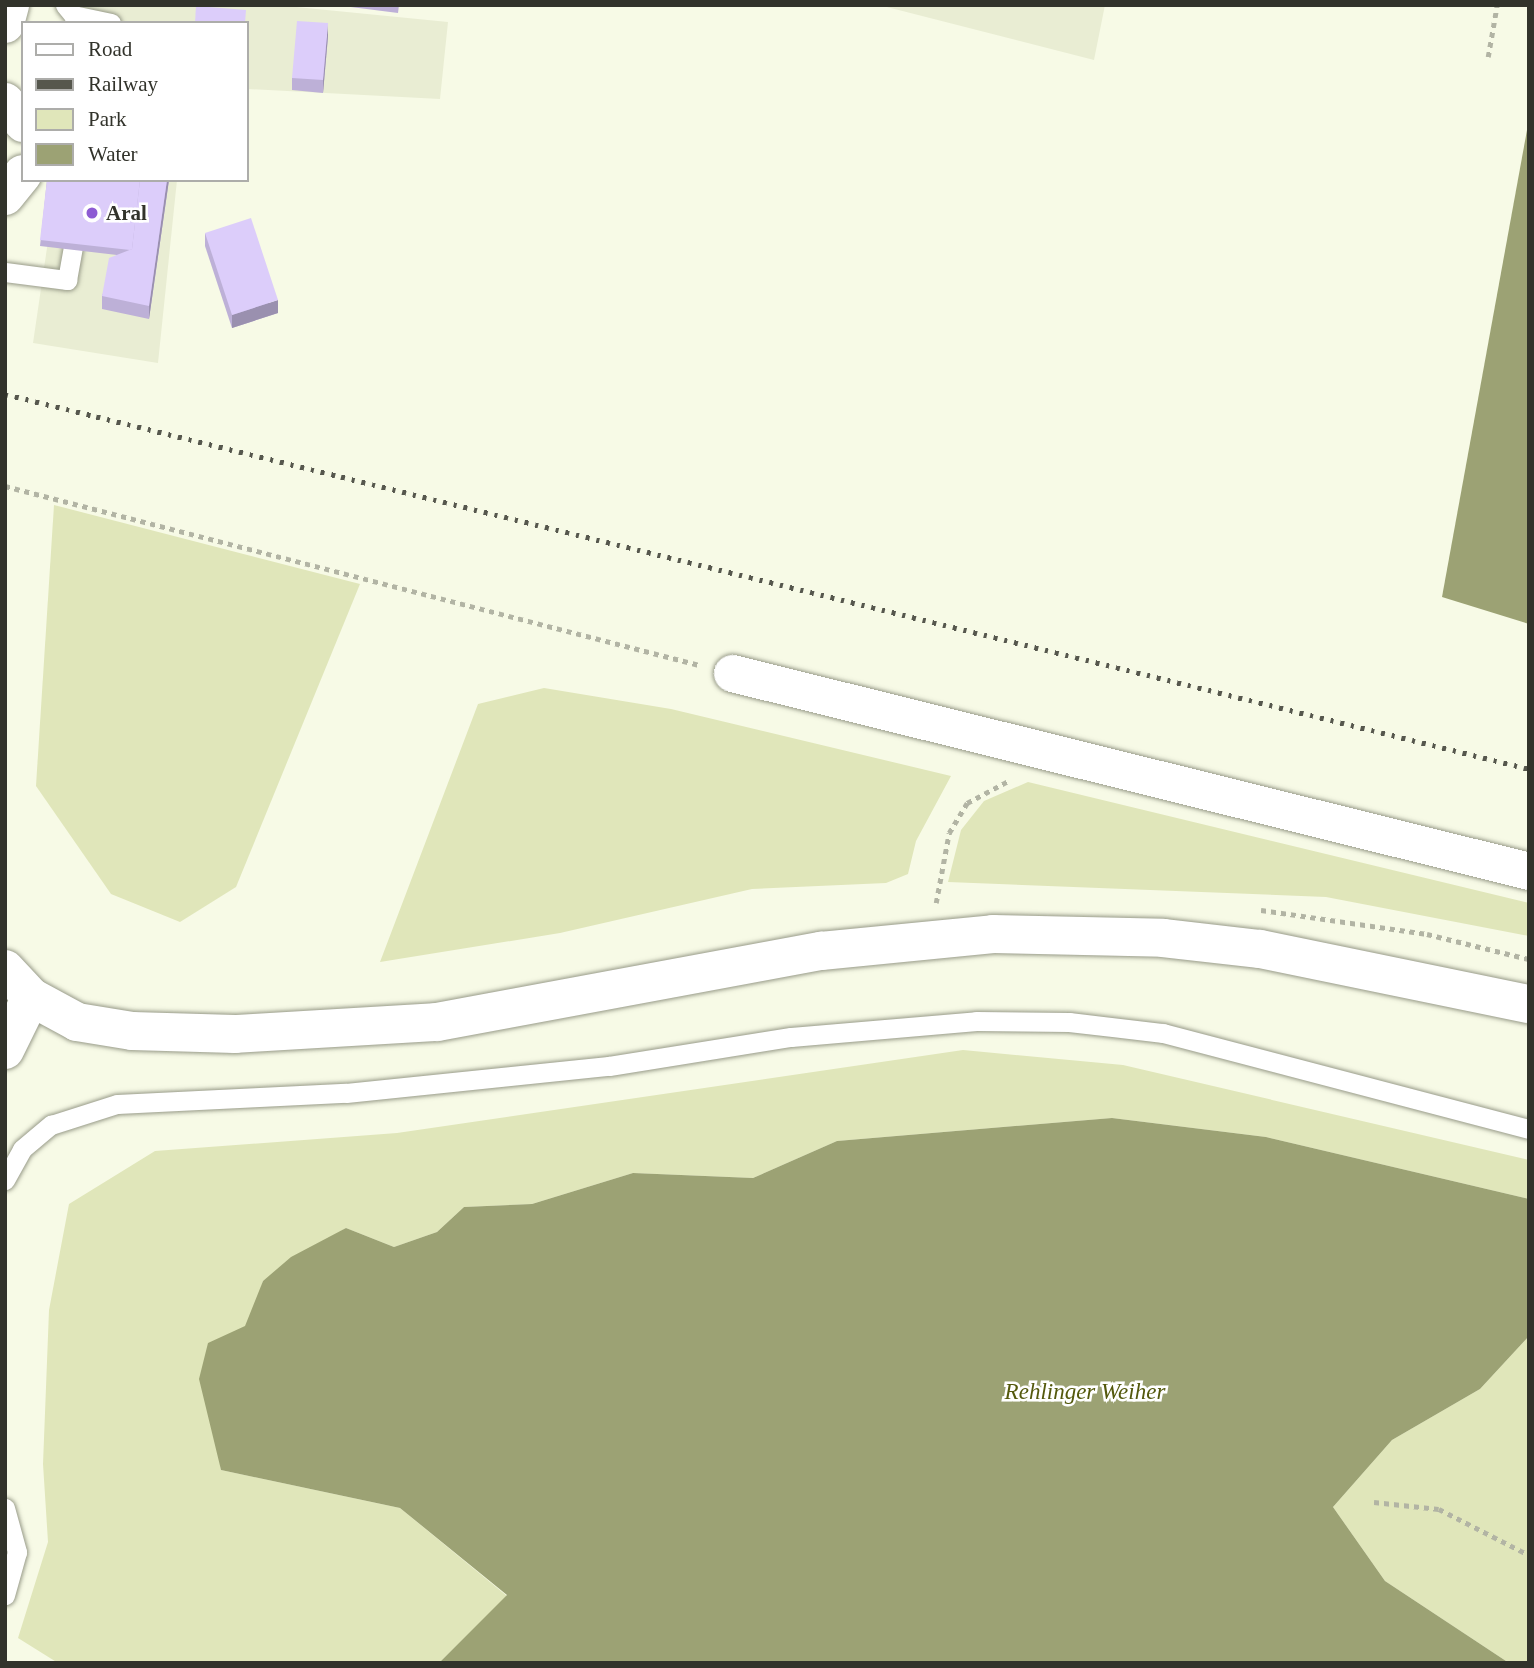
<!DOCTYPE html>
<style>
body{margin:0}
#map{position:relative;width:1534px;height:1668px;overflow:hidden;background:#f7fae6;font-family:"Times New Roman",serif}
div>[style]{position:absolute}
.built>*{inset:0;background:#e9edd3}
.green>*{inset:0;background:#e0e6ba}
.water>*{inset:0;background:#9ca274}
.path>*{height:4.5px;margin-top:-2.25px;transform-origin:0;background:repeating-linear-gradient(90deg,#b2b4a4 0 5px,transparent 0 10px)}
.roads{filter:drop-shadow(0 0 2px #989b89) drop-shadow(0 0 2px #989b89)}
.lane>*{height:19px;margin:-9.5px;padding:0 9.5px;transform-origin:9.5px;border-radius:9.5px;background:#fff}
.street>*{height:37px;margin:-18.5px;padding:0 18.5px;transform-origin:18.5px;border-radius:18.5px;background:#fff}
.secondary>*{height:38px;margin:-19px;padding:0 19px;transform-origin:19px;border-radius:19px;background:#fff}
.rail>*{height:5px;margin-top:-2.5px;transform-origin:0;background:repeating-linear-gradient(90deg,#56574d 0 3.5px,transparent 0 10.5px)}
.wall>*{inset:0;background:#bdb0d7}
.shaded-wall>*{inset:0;background:#9a90af}
.building>*{inset:0;background:#dccdfa}
.dots>*{width:19px;height:19px;translate:-50% -50%;box-sizing:border-box;border:4px solid #fff;border-radius:50%}
span{translate:-50% -50%;white-space:nowrap;text-align:center;line-height:1.15;-webkit-text-stroke:5px #fff;paint-order:stroke}
.poi-label{font-size:21px;color:#32332b;font-weight:700}
.left{translate:0 -50%;text-align:left}
.water-label{font-size:23px;color:#54590d;font-style:italic}
.frame{position:absolute;inset:0;border:7px solid #32332b;pointer-events:none}
.legend{position:absolute;left:21px;top:21px;width:228px;height:161px;box-sizing:border-box;background:#fff;border:2px solid #adadaa;margin:0;padding:9px 12px;list-style:none;font-size:21px;color:#32332b}
.legend li{display:flex;align-items:center;gap:14px;height:35px}
.legend b{width:35px;border:2px solid #adadaa}
</style>
<div id="map">
<div class="built">
<div style="clip-path:polygon(84px 5px,276px 5px,448px 22px,440px 99px,247px 89px,247px 23px,81px 23px)"></div>
<div style="clip-path:polygon(879px 5px,1105px 5px,1094px 60px)"></div>
<div style="clip-path:polygon(57px 180px,177px 180px,158px 363px,33px 343px)"></div>
</div>
<div class="green">
<div style="clip-path:polygon(54px 505px,360px 584px,236px 887px,180px 922px,111px 894px,36px 786px)"></div>
<div style="clip-path:polygon(544px 688px,671px 709px,951px 776px,916px 841px,908px 874px,886px 883px,752px 889px,560px 933px,380px 962px,478px 704px)"></div>
<div style="clip-path:polygon(1028px 782px,1529px 903px,1529px 936px,1326px 897px,948px 882px,961px 830px,984px 801px)"></div>
<div style="clip-path:polygon(963px 1050px,1123px 1065px,1529px 1160px,1529px 1199px,1266px 1137px,1112px 1118px,837px 1141px,753px 1178px,633px 1173px,532px 1204px,464px 1207px,437px 1232px,394px 1247px,346px 1228px,263px 1281px,215px 1434px,221px 1470px,400px 1508px,507px 1596px,439px 1663px,58px 1663px,18px 1638px,48px 1542px,43px 1464px,49px 1310px,69px 1204px,155px 1151px,397px 1133px)"></div>
<div style="clip-path:polygon(1529px 1336px,1529px 1663px,1509px 1663px,1385px 1581px,1333px 1507px,1392px 1440px,1480px 1389px)"></div>
</div>
<div class="water">
<div style="clip-path:polygon(1529px 119px,1529px 624px,1442px 597px)"></div>
<div style="clip-path:polygon(1112px 1118px,1266px 1137px,1529px 1199px,1529px 1336px,1480px 1389px,1392px 1440px,1333px 1507px,1385px 1581px,1509px 1663px,439px 1663px,507px 1595px,400px 1508px,221px 1470px,199px 1379px,208px 1343px,245px 1326px,263px 1281px,291px 1257px,346px 1228px,394px 1247px,437px 1232px,464px 1207px,532px 1204px,633px 1173px,753px 1178px,837px 1141px)"></div>
</div>
<div class="path">
<div style="left:1488px;top:57px;width:53px;rotate:-80.2deg"></div>
<div style="left:5px;top:486px;width:717px;rotate:14.46deg"></div>
<div style="left:936px;top:903px;width:71px;rotate:-79.5deg"></div>
<div style="left:949px;top:833px;width:35px;rotate:-59deg"></div>
<div style="left:967px;top:803px;width:49px;rotate:-28.1deg"></div>
<div style="left:1261px;top:910px;width:168px;rotate:8.2deg"></div>
<div style="left:1427px;top:934px;width:105px;rotate:13.8deg"></div>
<div style="left:1374px;top:1502px;width:65px;rotate:6.1deg"></div>
<div style="left:1439px;top:1509px;width:101px;rotate:27.1deg"></div>
</div>
<div class="roads">
<div class="lane">
<div style="left:65px;top:5px;width:13px;rotate:51deg"></div>
<div style="left:73px;top:15px;width:39px;rotate:12deg"></div>
<div style="left:5px;top:272px;width:63px;rotate:7.4deg"></div>
<div style="left:67px;top:280px;width:102px;rotate:-79.8deg"></div>
<div style="left:5px;top:1180px;width:35px;rotate:-61deg"></div>
<div style="left:22px;top:1149px;width:38px;rotate:-40deg"></div>
<div style="left:51px;top:1125px;width:69px;rotate:-17.7deg"></div>
<div style="left:117px;top:1104px;width:229px;rotate:-2.8deg"></div>
<div style="left:346px;top:1093px;width:264px;rotate:-5.9deg"></div>
<div style="left:609px;top:1066px;width:184px;rotate:-9.1deg"></div>
<div style="left:791px;top:1037px;width:186px;rotate:-4.9deg"></div>
<div style="left:976px;top:1021px;width:93px;rotate:0.6deg"></div>
<div style="left:1069px;top:1022px;width:95px;rotate:6.7deg"></div>
<div style="left:1163px;top:1033px;width:378px;rotate:14.7deg"></div>
<div style="left:5px;top:1508px;width:46px;rotate:74.7deg"></div>
<div style="left:17px;top:1552px;width:45px;rotate:105.6deg"></div>
</div>
<div class="street">
<div style="left:732px;top:673px;width:821px;rotate:13.95deg"></div>
</div>
<div class="secondary">
<div style="left:5px;top:24px;width:20px;rotate:-75deg"></div>
<div style="left:5px;top:102px;width:28px;rotate:49deg"></div>
<div style="left:5px;top:196px;width:28px;rotate:-51deg"></div>
<div style="left:5px;top:969px;width:38px;rotate:47deg"></div>
<div style="left:31px;top:997px;width:52px;rotate:28.5deg"></div>
<div style="left:77px;top:1022px;width:56px;rotate:9.3deg"></div>
<div style="left:132px;top:1031px;width:103px;rotate:1.7deg"></div>
<div style="left:235px;top:1034px;width:202px;rotate:-3.4deg"></div>
<div style="left:437px;top:1022px;width:391px;rotate:-10.5deg"></div>
<div style="left:821px;top:951px;width:173px;rotate:-5.6deg"></div>
<div style="left:993px;top:934px;width:170px;rotate:1.3deg"></div>
<div style="left:1163px;top:938px;width:98px;rotate:6.5deg"></div>
<div style="left:1260px;top:949px;width:275px;rotate:11.6deg"></div>
<div style="left:5px;top:1050px;width:59px;rotate:-63.9deg"></div>
</div>
</div>
<div class="rail">
<div style="left:5px;top:394px;width:1569px;rotate:13.82deg"></div>
</div>
<div class="wall">
<div style="clip-path:polygon(335px 5px,399px 5px,398px 13px)"></div>
<div style="clip-path:polygon(328px 36px,323px 93px,292px 90px,292px 78px)"></div>
<div style="clip-path:polygon(47px 180px,169px 180px,149px 319px,102px 309px,102px 296px,117px 255px,40px 246px)"></div>
<div style="clip-path:polygon(205px 233px,278px 313px,232px 328px,205px 246px)"></div>
</div>
<div class="shaded-wall">
<div style="clip-path:polygon(328px 23px,328px 36px,323px 93px,323px 80px)"></div>
<div style="clip-path:polygon(167px 180px,169px 180px,149px 319px,149px 306px)"></div>
<div style="clip-path:polygon(278px 300px,278px 313px,232px 328px,232px 315px)"></div>
</div>
<div class="building">
<div style="clip-path:polygon(196px 6px,246px 10px,245px 23px,195px 23px)"></div>
<div style="clip-path:polygon(297px 21px,328px 23px,323px 80px,292px 78px)"></div>
<div style="clip-path:polygon(47px 180px,140px 180px,132px 249px,130px 250px,40px 240px)"></div>
<div style="clip-path:polygon(140px 180px,167px 180px,149px 306px,102px 296px,109px 258px,132px 249px)"></div>
<div style="clip-path:polygon(251px 218px,278px 300px,232px 315px,205px 233px)"></div>
</div>
<div class="dots">
<div style="left:92px;top:213px;background:#8d5bd3"></div>
</div>
<div class="poi-label">
<span class="left" style="left:106px;top:213px">Aral</span>
</div>
<div class="water-label">
<span style="left:1085px;top:1392px">Rehlinger Weiher</span>
</div>
<div class="frame"></div>
<ul class="legend">
<li><b style="height:9px;background:#fff"></b>Road</li>
<li><b style="height:9px;background:#56574d"></b>Railway</li>
<li><b style="height:19px;background:#e0e6ba"></b>Park</li>
<li><b style="height:19px;background:#9ca274"></b>Water</li>
</ul>
</div>
